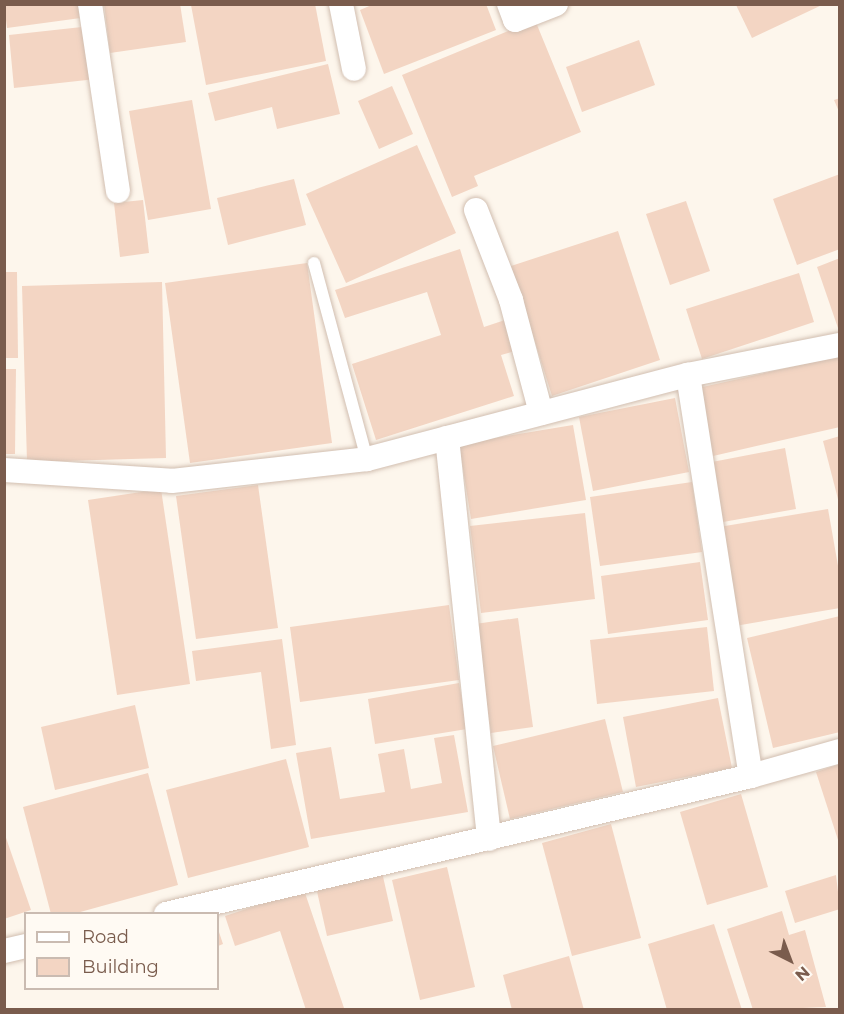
<!DOCTYPE html>
<style>
body{margin:0}
#map{position:relative;width:844px;height:1014px;overflow:hidden;background:#fdf6ec;font-family:Montserrat,sans-serif}
div>[style]{position:absolute}
.building>*{inset:0;background:#f3d5c3}
.roads{filter:drop-shadow(0 0 2px #d1beb0) drop-shadow(0 0 2px #d1beb0)}
.lane>*{height:12px;margin:-6px;padding:0 6px;transform-origin:6px;border-radius:6px;background:#fff}
.street>*{height:24px;margin:-12px;padding:0 12px;transform-origin:12px;border-radius:12px;background:#fff}
span{translate:-50% -50%;white-space:nowrap;text-align:center;line-height:1.15;-webkit-text-stroke:4.5px #fffaf3;paint-order:stroke}
.frame{position:absolute;inset:0;border:6px solid #7a5c4d;pointer-events:none}
.legend{position:absolute;left:24px;top:912px;width:195px;height:78px;box-sizing:border-box;background:#fffaf3;border:2px solid #cabbb1;margin:0;padding:8px 10px;list-style:none;font-size:18px;color:#7a5c4d}
.legend li{display:flex;align-items:center;gap:12px;height:30px}
.legend b{width:30px;border:2px solid #cabbb1}
.north{position:absolute;left:760px;top:930px;width:60px;height:60px;-webkit-text-stroke:4px #fffaf3;paint-order:stroke;rotate:138deg;font-size:16px;font-weight:700;line-height:24px;text-align:center;color:#7a5c4d}
.north::after{content:'';display:block;margin:auto;width:21px;height:27px;background:#7a5c4d;clip-path:polygon(50% 0,100% 100%,50% 72%,0 100%)}
</style>
<div id="map">
<div class="building">
<div style="clip-path:polygon(4px 4px,87px 4px,88px 17px,7px 28px)"></div>
<div style="clip-path:polygon(104px 4px,180px 4px,186px 42px,110px 53px)"></div>
<div style="clip-path:polygon(315px 4px,326px 61px,206px 85px,191px 5px)"></div>
<div style="clip-path:polygon(374px 4px,486px 4px,496px 30px,384px 74px,360px 10px)"></div>
<div style="clip-path:polygon(736px 5px,822px 5px,752px 38px)"></div>
<div style="clip-path:polygon(535px 20px,581px 132px,474px 176px,478px 186px,452px 197px,402px 75px)"></div>
<div style="clip-path:polygon(91px 26px,96px 79px,14px 88px,9px 35px)"></div>
<div style="clip-path:polygon(639px 40px,655px 85px,582px 112px,566px 67px)"></div>
<div style="clip-path:polygon(328px 64px,340px 114px,277px 129px,272px 107px,215px 121px,208px 93px)"></div>
<div style="clip-path:polygon(392px 86px,413px 134px,379px 149px,358px 101px)"></div>
<div style="clip-path:polygon(840px 98px,840px 114px,834px 100px)"></div>
<div style="clip-path:polygon(192px 100px,211px 209px,148px 220px,129px 111px)"></div>
<div style="clip-path:polygon(417px 145px,456px 233px,346px 283px,306px 194px)"></div>
<div style="clip-path:polygon(840px 174px,840px 249px,797px 265px,773px 199px)"></div>
<div style="clip-path:polygon(294px 179px,306px 225px,228px 245px,217px 198px)"></div>
<div style="clip-path:polygon(143px 200px,149px 253px,120px 257px,114px 203px)"></div>
<div style="clip-path:polygon(686px 201px,710px 271px,670px 285px,646px 214px)"></div>
<div style="clip-path:polygon(618px 231px,660px 360px,552px 396px,511px 266px)"></div>
<div style="clip-path:polygon(460px 249px,484px 327px,505px 320px,515px 351px,501px 355px,514px 396px,376px 440px,352px 364px,441px 335px,427px 292px,345px 318px,335px 290px)"></div>
<div style="clip-path:polygon(840px 258px,840px 331px,839px 331px,817px 267px)"></div>
<div style="clip-path:polygon(307px 263px,332px 443px,190px 463px,165px 283px)"></div>
<div style="clip-path:polygon(4px 272px,17px 272px,18px 358px,4px 358px)"></div>
<div style="clip-path:polygon(799px 273px,814px 322px,702px 359px,686px 309px)"></div>
<div style="clip-path:polygon(162px 282px,166px 458px,27px 462px,22px 286px)"></div>
<div style="clip-path:polygon(840px 356px,840px 427px,713px 456px,698px 388px)"></div>
<div style="clip-path:polygon(4px 369px,16px 369px,15px 454px,4px 454px)"></div>
<div style="clip-path:polygon(675px 398px,689px 472px,593px 491px,579px 417px)"></div>
<div style="clip-path:polygon(573px 425px,586px 500px,471px 519px,459px 444px)"></div>
<div style="clip-path:polygon(840px 436px,840px 503px,839px 503px,823px 441px)"></div>
<div style="clip-path:polygon(785px 448px,796px 509px,723px 522px,712px 462px)"></div>
<div style="clip-path:polygon(692px 482px,702px 552px,600px 566px,590px 497px)"></div>
<div style="clip-path:polygon(258px 485px,278px 628px,196px 639px,176px 496px)"></div>
<div style="clip-path:polygon(161px 489px,190px 684px,117px 695px,88px 500px)"></div>
<div style="clip-path:polygon(828px 509px,840px 577px,840px 608px,735px 626px,719px 527px)"></div>
<div style="clip-path:polygon(585px 513px,595px 599px,481px 613px,470px 526px)"></div>
<div style="clip-path:polygon(700px 562px,708px 620px,608px 634px,601px 576px)"></div>
<div style="clip-path:polygon(449px 605px,459px 680px,300px 702px,290px 627px)"></div>
<div style="clip-path:polygon(840px 616px,840px 732px,773px 748px,747px 638px)"></div>
<div style="clip-path:polygon(518px 618px,533px 727px,491px 733px,475px 624px)"></div>
<div style="clip-path:polygon(707px 627px,714px 691px,597px 704px,590px 640px)"></div>
<div style="clip-path:polygon(282px 639px,296px 745px,271px 749px,261px 672px,196px 681px,192px 651px)"></div>
<div style="clip-path:polygon(459px 683px,467px 729px,375px 744px,368px 699px)"></div>
<div style="clip-path:polygon(718px 698px,732px 768px,636px 787px,623px 717px)"></div>
<div style="clip-path:polygon(135px 705px,149px 768px,55px 790px,41px 727px)"></div>
<div style="clip-path:polygon(605px 719px,623px 792px,510px 819px,493px 746px)"></div>
<div style="clip-path:polygon(454px 735px,468px 812px,311px 839px,296px 753px,331px 747px,340px 799px,385px 792px,378px 754px,404px 749px,411px 789px,442px 783px,434px 738px)"></div>
<div style="clip-path:polygon(286px 759px,309px 847px,188px 878px,166px 790px)"></div>
<div style="clip-path:polygon(840px 764px,840px 843px,839px 843px,816px 772px)"></div>
<div style="clip-path:polygon(148px 773px,178px 885px,73px 914px,51px 914px,23px 807px)"></div>
<div style="clip-path:polygon(741px 794px,768px 887px,707px 905px,680px 812px)"></div>
<div style="clip-path:polygon(611px 824px,641px 938px,572px 956px,542px 843px)"></div>
<div style="clip-path:polygon(4px 832px,31px 910px,4px 919px)"></div>
<div style="clip-path:polygon(447px 867px,475px 987px,420px 1000px,392px 880px)"></div>
<div style="clip-path:polygon(382px 872px,393px 921px,327px 936px,316px 887px)"></div>
<div style="clip-path:polygon(836px 875px,840px 909px,795px 923px,785px 891px)"></div>
<div style="clip-path:polygon(304px 890px,344px 1008px,339px 1010px,306px 1010px,280px 931px,235px 946px,225px 916px)"></div>
<div style="clip-path:polygon(782px 911px,789px 935px,805px 930px,826px 1007px,753px 1010px,727px 929px)"></div>
<div style="clip-path:polygon(714px 924px,742px 1010px,667px 1010px,648px 944px)"></div>
<div style="clip-path:polygon(218px 929px,223px 944px,218px 946px)"></div>
<div style="clip-path:polygon(569px 956px,584px 1010px,512px 1010px,503px 975px)"></div>
</div>
<div class="roads">
<div class="lane">
<div style="left:314px;top:263px;width:203px;rotate:74.9deg"></div>
</div>
<div class="street">
<div style="left:90px;top:4px;width:189px;rotate:81.5deg"></div>
<div style="left:341px;top:4px;width:66px;rotate:78.7deg"></div>
<div style="left:509px;top:4px;width:17px;rotate:69deg"></div>
<div style="left:515px;top:20px;width:44px;rotate:-21.3deg"></div>
<div style="left:476px;top:210px;width:97px;rotate:68.7deg"></div>
<div style="left:511px;top:300px;width:117px;rotate:75.1deg"></div>
<div style="left:688px;top:375px;width:406px;rotate:81.1deg"></div>
<div style="left:447px;top:438px;width:403px;rotate:84deg"></div>
<div style="left:4px;top:470px;width:168px;rotate:3.7deg"></div>
<div style="left:172px;top:481px;width:196px;rotate:-6.4deg"></div>
<div style="left:367px;top:459px;width:332px;rotate:-14.7deg"></div>
<div style="left:688px;top:375px;width:155px;rotate:-11.2deg"></div>
<div style="left:166px;top:914px;width:601px;rotate:-13.27deg"></div>
<div style="left:751px;top:776px;width:92px;rotate:-15.7deg"></div>
<div style="left:4px;top:951px;width:23px;rotate:-13deg"></div>
</div>
</div>
<div class="frame"></div>
<ul class="legend">
<li><b style="height:8px;background:#fff"></b>Road</li>
<li><b style="height:16px;background:#f3d5c3"></b>Building</li>
</ul>
<div class="north">N</div>
</div>
